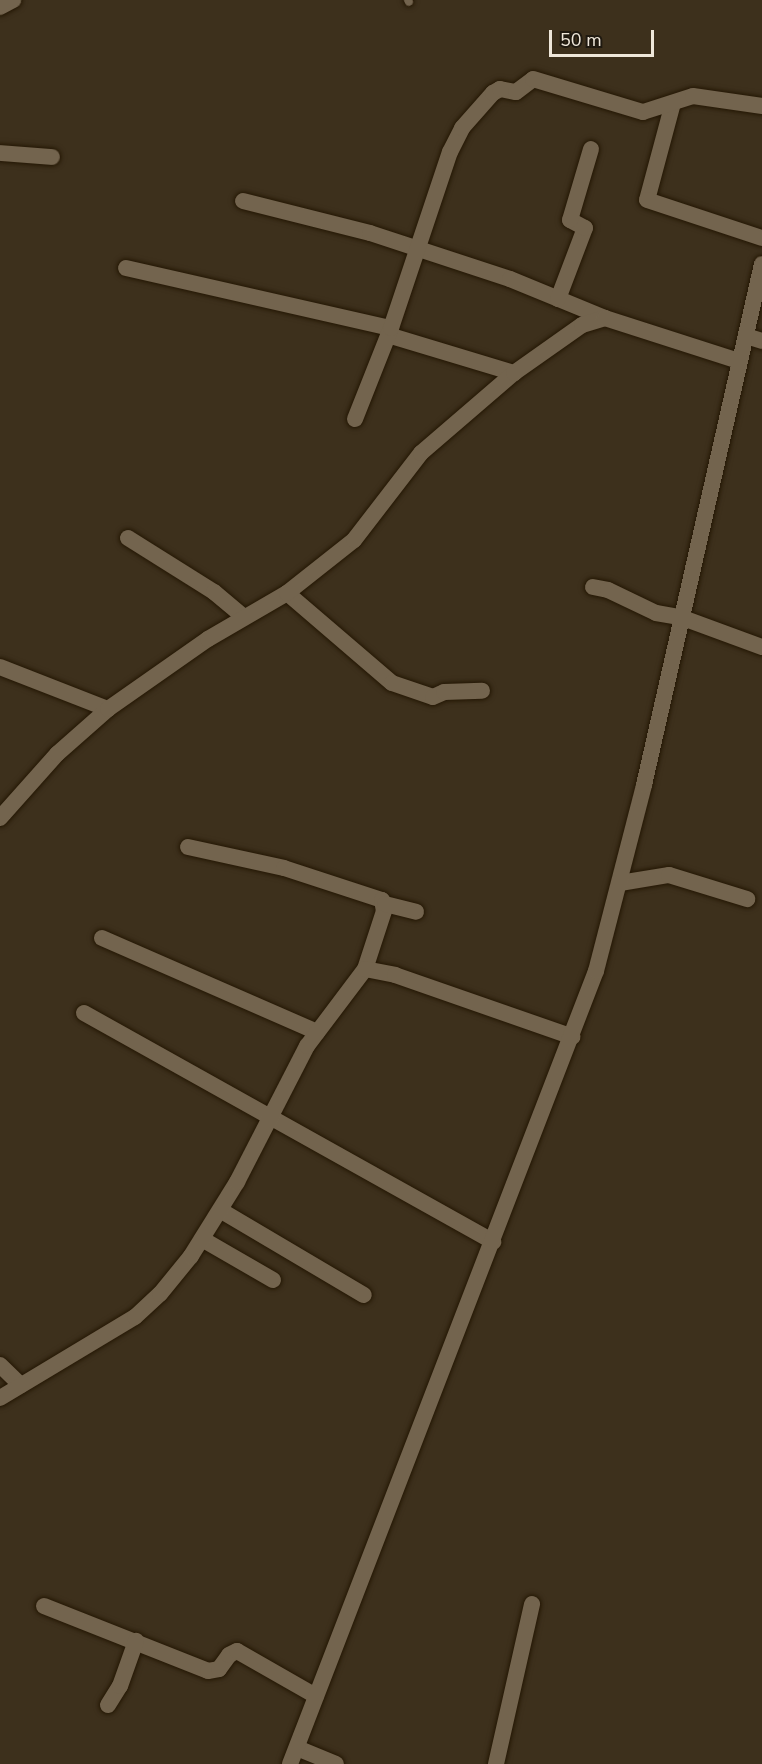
<!DOCTYPE html>
<style>
body{margin:0}
#map{position:relative;width:762px;height:1764px;overflow:hidden;background:#3d301c;font-family:"Nunito Sans",sans-serif}
div>[style]{position:absolute}
.roads{filter:drop-shadow(0 0 2px #241704) drop-shadow(0 0 2px #241704)}
.service>*{height:8px;margin:-4px;padding:0 4px;transform-origin:4px;border-radius:4px;background:#73644e}
.minor>*{height:16px;margin:-8px;padding:0 8px;transform-origin:8px;border-radius:8px;background:#73644e}
.secondary>*{height:16px;margin:-8px;padding:0 8px;transform-origin:8px;border-radius:8px;background:#73644e}
span{translate:-50% -50%;white-space:nowrap;text-align:center;line-height:1.15;-webkit-text-stroke:6px #1f1910;paint-order:stroke}
.scale{position:absolute;left:549px;top:30px;width:105px;height:27px;box-sizing:border-box;border:3px solid #efe7da;border-top:0;padding-left:8px;font-size:18px;line-height:21px;white-space:nowrap;color:#efe7da;-webkit-text-stroke:4px #1f1910;paint-order:stroke}
</style>
<div id="map">
<div class="roads">
<div class="service">
<div style="left:408px;top:0;width:2px;rotate:63deg"></div>
</div>
<div class="minor">
<div style="left:673px;top:103px;width:100px;rotate:105deg"></div>
<div style="left:647px;top:200px;width:121px;rotate:18.3deg"></div>
<div style="left:0;top:153px;width:52px;rotate:4.4deg"></div>
<div style="left:243px;top:201px;width:131px;rotate:14.1deg"></div>
<div style="left:370px;top:233px;width:147px;rotate:18.2deg"></div>
<div style="left:510px;top:279px;width:103px;rotate:22.3deg"></div>
<div style="left:126px;top:268px;width:272px;rotate:12.8deg"></div>
<div style="left:558px;top:299px;width:76px;rotate:-69.2deg"></div>
<div style="left:585px;top:228px;width:17px;rotate:-152deg"></div>
<div style="left:570px;top:220px;width:74px;rotate:-73.5deg"></div>
<div style="left:388px;top:335px;width:132px;rotate:16.8deg"></div>
<div style="left:746px;top:336px;width:17px;rotate:17deg"></div>
<div style="left:355px;top:419px;width:98px;rotate:-68.4deg"></div>
<div style="left:391px;top:328px;width:186px;rotate:-71.5deg"></div>
<div style="left:450px;top:152px;width:27px;rotate:-63deg"></div>
<div style="left:462px;top:128px;width:47px;rotate:-48.5deg"></div>
<div style="left:493px;top:93px;width:8px;rotate:-30deg"></div>
<div style="left:500px;top:89px;width:16px;rotate:11deg"></div>
<div style="left:516px;top:92px;width:21px;rotate:-37deg"></div>
<div style="left:533px;top:79px;width:115px;rotate:16.7deg"></div>
<div style="left:643px;top:112px;width:52px;rotate:-17.7deg"></div>
<div style="left:693px;top:96px;width:70px;rotate:8.2deg"></div>
<div style="left:128px;top:538px;width:102px;rotate:32.1deg"></div>
<div style="left:214px;top:592px;width:38px;rotate:40deg"></div>
<div style="left:593px;top:587px;width:15px;rotate:11deg"></div>
<div style="left:608px;top:590px;width:53px;rotate:25.6deg"></div>
<div style="left:656px;top:613px;width:27px;rotate:10deg"></div>
<div style="left:683px;top:618px;width:84px;rotate:20.2deg"></div>
<div style="left:287px;top:593px;width:138px;rotate:40.6deg"></div>
<div style="left:392px;top:683px;width:43px;rotate:18.9deg"></div>
<div style="left:433px;top:697px;width:12px;rotate:-24deg"></div>
<div style="left:444px;top:692px;width:38px;rotate:-2deg"></div>
<div style="left:0;top:667px;width:116px;rotate:21.3deg"></div>
<div style="left:0;top:818px;width:86px;rotate:-48.3deg"></div>
<div style="left:57px;top:754px;width:68px;rotate:-41.4deg"></div>
<div style="left:108px;top:709px;width:122px;rotate:-35deg"></div>
<div style="left:208px;top:639px;width:91px;rotate:-30.2deg"></div>
<div style="left:287px;top:593px;width:85px;rotate:-38.3deg"></div>
<div style="left:354px;top:540px;width:110px;rotate:-52.4deg"></div>
<div style="left:421px;top:453px;width:123px;rotate:-40.7deg"></div>
<div style="left:514px;top:373px;width:83px;rotate:-35.2deg"></div>
<div style="left:582px;top:325px;width:24px;rotate:-17deg"></div>
<div style="left:605px;top:318px;width:141px;rotate:17.8deg"></div>
<div style="left:188px;top:847px;width:98px;rotate:12.3deg"></div>
<div style="left:284px;top:868px;width:103px;rotate:18.1deg"></div>
<div style="left:382px;top:900px;width:11px;rotate:80deg"></div>
<div style="left:384px;top:911px;width:61px;rotate:108.1deg"></div>
<div style="left:620px;top:883px;width:50px;rotate:-9.3deg"></div>
<div style="left:669px;top:875px;width:82px;rotate:17.1deg"></div>
<div style="left:385px;top:904px;width:32px;rotate:14deg"></div>
<div style="left:102px;top:938px;width:235px;rotate:23.6deg"></div>
<div style="left:84px;top:1013px;width:469px;rotate:29.2deg"></div>
<div style="left:220px;top:1210px;width:167px;rotate:30.6deg"></div>
<div style="left:202px;top:1239px;width:82px;rotate:30deg"></div>
<div style="left:0;top:1365px;width:29px;rotate:44deg"></div>
<div style="left:0;top:1398px;width:157px;rotate:-31deg"></div>
<div style="left:135px;top:1317px;width:34px;rotate:-43deg"></div>
<div style="left:160px;top:1294px;width:49px;rotate:-50.8deg"></div>
<div style="left:191px;top:1256px;width:87px;rotate:-58.1deg"></div>
<div style="left:237px;top:1182px;width:153px;rotate:-62.8deg"></div>
<div style="left:307px;top:1046px;width:96px;rotate:-53deg"></div>
<div style="left:365px;top:969px;width:31px;rotate:11deg"></div>
<div style="left:395px;top:975px;width:188px;rotate:19.2deg"></div>
<div style="left:44px;top:1606px;width:176px;rotate:21.6deg"></div>
<div style="left:208px;top:1671px;width:11px;rotate:-10deg"></div>
<div style="left:219px;top:1669px;width:17px;rotate:-54deg"></div>
<div style="left:229px;top:1655px;width:9px;rotate:-27deg"></div>
<div style="left:237px;top:1651px;width:91px;rotate:29.7deg"></div>
<div style="left:108px;top:1705px;width:22px;rotate:-58deg"></div>
<div style="left:120px;top:1686px;width:48px;rotate:-70.4deg"></div>
<div style="left:297px;top:1748px;width:42px;rotate:22.3deg"></div>
<div style="left:290px;top:1764px;width:850px;rotate:-68.9deg"></div>
<div style="left:596px;top:971px;width:192px;rotate:-75.5deg"></div>
<div style="left:644px;top:785px;width:534px;rotate:-77.24deg"></div>
<div style="left:496px;top:1764px;width:164px;rotate:-77.3deg"></div>
</div>
<div class="secondary">
<div style="left:0;top:7px;width:15px;rotate:-28deg"></div>
</div>
</div>
<div class="scale">50 m</div>
</div>
